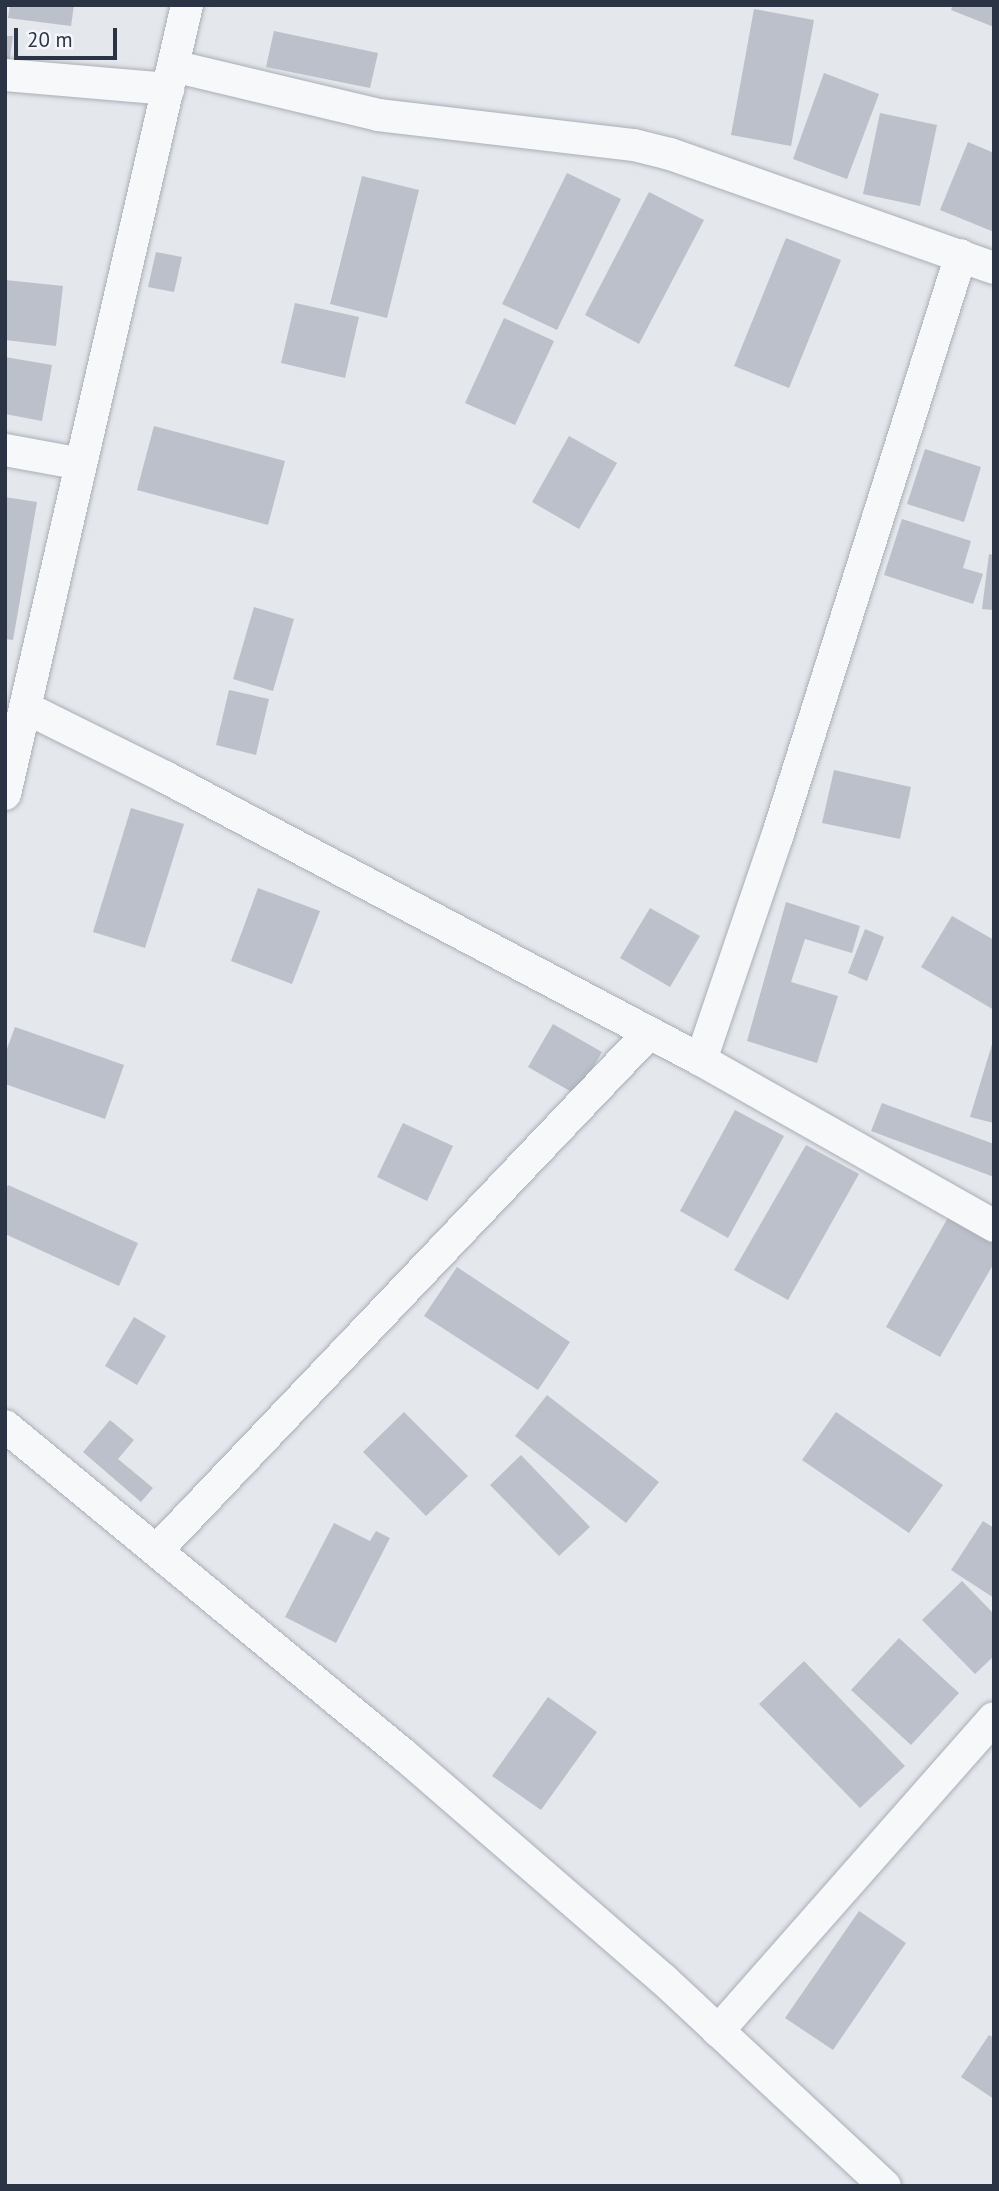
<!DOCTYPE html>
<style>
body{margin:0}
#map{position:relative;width:999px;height:2191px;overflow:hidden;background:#e4e7ec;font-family:"PT Sans",sans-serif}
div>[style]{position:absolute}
.building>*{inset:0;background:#bbc0ca}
.roads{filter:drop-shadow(0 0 2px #a9aeb7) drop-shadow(0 0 2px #a9aeb7)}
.street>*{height:32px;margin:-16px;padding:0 16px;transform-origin:16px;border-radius:16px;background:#f7f8fa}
span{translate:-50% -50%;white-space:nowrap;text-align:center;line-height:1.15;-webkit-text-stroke:7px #f4f6f9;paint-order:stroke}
.frame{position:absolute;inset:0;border:7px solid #2b3445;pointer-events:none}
.scale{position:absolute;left:14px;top:28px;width:103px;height:32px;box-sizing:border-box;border:4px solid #2b3445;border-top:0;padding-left:9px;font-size:21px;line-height:24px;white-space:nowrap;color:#2b3445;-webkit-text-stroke:5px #f4f6f9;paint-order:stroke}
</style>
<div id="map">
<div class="building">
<div style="clip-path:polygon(10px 5px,74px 5px,71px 26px,8px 18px)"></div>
<div style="clip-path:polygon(953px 5px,994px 5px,994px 27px,951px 10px)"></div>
<div style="clip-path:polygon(754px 9px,814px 20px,791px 146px,731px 135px)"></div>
<div style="clip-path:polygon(274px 31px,378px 53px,370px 88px,266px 67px)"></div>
<div style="clip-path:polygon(5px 36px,13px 36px,8px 71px,5px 71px)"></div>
<div style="clip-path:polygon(824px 73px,879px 94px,847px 179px,793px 159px)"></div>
<div style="clip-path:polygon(880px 113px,937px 125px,920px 206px,863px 194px)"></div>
<div style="clip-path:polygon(968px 142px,994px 153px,994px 232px,940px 210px)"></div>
<div style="clip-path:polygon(567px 173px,621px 199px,557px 330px,502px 304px)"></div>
<div style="clip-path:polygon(362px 176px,419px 190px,387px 318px,330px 304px)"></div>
<div style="clip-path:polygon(649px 192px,704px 220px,639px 344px,585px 315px)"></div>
<div style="clip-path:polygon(786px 238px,841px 260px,789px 388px,734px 366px)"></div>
<div style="clip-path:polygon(156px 252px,182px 257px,174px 292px,148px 287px)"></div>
<div style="clip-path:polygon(5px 280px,63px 286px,56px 346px,5px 340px)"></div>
<div style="clip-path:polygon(295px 303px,359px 317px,345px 378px,281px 363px)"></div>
<div style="clip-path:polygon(504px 318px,554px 341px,515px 425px,465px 403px)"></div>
<div style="clip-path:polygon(5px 357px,52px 365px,42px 421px,5px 414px)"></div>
<div style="clip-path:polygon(154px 426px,285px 461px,268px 525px,137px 490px)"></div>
<div style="clip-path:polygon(569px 436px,617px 463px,579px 529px,532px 502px)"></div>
<div style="clip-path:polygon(925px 449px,981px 467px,964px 522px,907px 504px)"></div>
<div style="clip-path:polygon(5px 497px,37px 502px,13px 640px,5px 639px)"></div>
<div style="clip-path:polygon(902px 519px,971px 541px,963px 568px,983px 574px,973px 604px,884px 575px)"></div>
<div style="clip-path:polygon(989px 554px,994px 555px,994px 610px,982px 609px)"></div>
<div style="clip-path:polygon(254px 607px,294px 619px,273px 691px,233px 679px)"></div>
<div style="clip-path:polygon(229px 690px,269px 699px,256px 755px,216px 745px)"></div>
<div style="clip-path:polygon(834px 770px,911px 787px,900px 839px,822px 823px)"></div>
<div style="clip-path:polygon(131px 808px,184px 824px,145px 948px,93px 932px)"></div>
<div style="clip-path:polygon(258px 888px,320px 911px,292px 984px,231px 961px)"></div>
<div style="clip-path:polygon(786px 902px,860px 926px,852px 953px,805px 939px,791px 982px,838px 996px,817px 1063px,747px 1041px)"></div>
<div style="clip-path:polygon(650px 908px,700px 936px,670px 987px,620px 958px)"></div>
<div style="clip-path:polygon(952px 916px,994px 940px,994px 1010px,921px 967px)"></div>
<div style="clip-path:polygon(865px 929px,884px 937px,867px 981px,848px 973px)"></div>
<div style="clip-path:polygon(553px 1024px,602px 1052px,577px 1095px,528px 1067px)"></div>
<div style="clip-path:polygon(15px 1027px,124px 1065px,105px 1119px,5px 1084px,5px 1054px)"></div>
<div style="clip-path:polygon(993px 1041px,994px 1041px,994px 1123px,970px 1117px)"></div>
<div style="clip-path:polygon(882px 1103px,994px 1144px,994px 1177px,871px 1131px)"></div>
<div style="clip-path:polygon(735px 1110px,784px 1136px,728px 1238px,680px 1211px)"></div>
<div style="clip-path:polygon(403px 1123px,453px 1146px,427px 1201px,377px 1177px)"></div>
<div style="clip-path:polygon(806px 1145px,859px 1174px,788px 1300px,734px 1270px)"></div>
<div style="clip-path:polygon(8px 1185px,138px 1243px,119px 1286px,5px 1234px,5px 1191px)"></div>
<div style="clip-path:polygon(950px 1214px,994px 1238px,994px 1263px,940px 1357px,886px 1327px)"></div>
<div style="clip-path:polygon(457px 1267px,570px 1342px,538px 1390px,424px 1316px)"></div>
<div style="clip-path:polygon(134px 1317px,166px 1336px,137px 1385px,105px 1366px)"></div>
<div style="clip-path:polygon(547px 1395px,659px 1482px,626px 1523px,515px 1436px)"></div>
<div style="clip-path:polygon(404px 1412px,468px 1476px,426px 1516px,363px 1452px)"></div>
<div style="clip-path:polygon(836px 1412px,943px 1485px,909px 1533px,802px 1460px)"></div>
<div style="clip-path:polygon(110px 1420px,134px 1440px,118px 1459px,153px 1488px,141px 1502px,83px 1452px)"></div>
<div style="clip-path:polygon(521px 1455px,590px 1527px,559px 1556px,490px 1485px)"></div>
<div style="clip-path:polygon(983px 1521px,994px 1528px,994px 1598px,951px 1570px)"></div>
<div style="clip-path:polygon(334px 1523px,370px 1541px,376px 1531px,390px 1538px,336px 1643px,285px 1617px)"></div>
<div style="clip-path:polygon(962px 1581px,994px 1614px,994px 1656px,975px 1674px,922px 1620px)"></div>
<div style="clip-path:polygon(899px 1638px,959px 1693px,911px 1745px,851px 1690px)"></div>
<div style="clip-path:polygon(804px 1661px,905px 1766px,860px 1808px,759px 1704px)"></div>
<div style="clip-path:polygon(548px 1697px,597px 1732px,541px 1810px,492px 1776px)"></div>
<div style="clip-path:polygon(859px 1911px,906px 1943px,833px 2050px,785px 2018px)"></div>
<div style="clip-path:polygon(989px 2035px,994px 2038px,994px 2099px,961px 2077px)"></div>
</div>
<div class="roads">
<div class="street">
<div style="left:173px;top:66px;width:211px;rotate:13.4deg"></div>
<div style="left:378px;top:115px;width:258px;rotate:6.7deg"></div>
<div style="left:634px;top:145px;width:37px;rotate:14deg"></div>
<div style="left:670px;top:154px;width:343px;rotate:19.4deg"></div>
<div style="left:5px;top:75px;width:164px;rotate:4.9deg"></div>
<div style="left:5px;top:450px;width:77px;rotate:10.4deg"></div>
<div style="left:26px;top:708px;width:155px;rotate:26.4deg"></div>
<div style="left:165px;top:777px;width:606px;rotate:27.83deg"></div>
<div style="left:701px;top:1060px;width:337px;rotate:29.5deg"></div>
<div style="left:5px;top:794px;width:810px;rotate:-77.01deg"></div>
<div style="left:701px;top:1060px;width:236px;rotate:-71.2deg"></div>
<div style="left:777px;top:837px;width:610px;rotate:-72.46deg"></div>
<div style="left:5px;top:1426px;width:517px;rotate:39.51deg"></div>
<div style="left:404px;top:1755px;width:344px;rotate:40.9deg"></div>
<div style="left:664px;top:1980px;width:302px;rotate:43deg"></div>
<div style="left:158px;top:1549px;width:712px;rotate:-46.42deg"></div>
<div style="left:718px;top:2031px;width:417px;rotate:-48.6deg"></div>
</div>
</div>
<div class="frame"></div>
<div class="scale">20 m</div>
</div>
